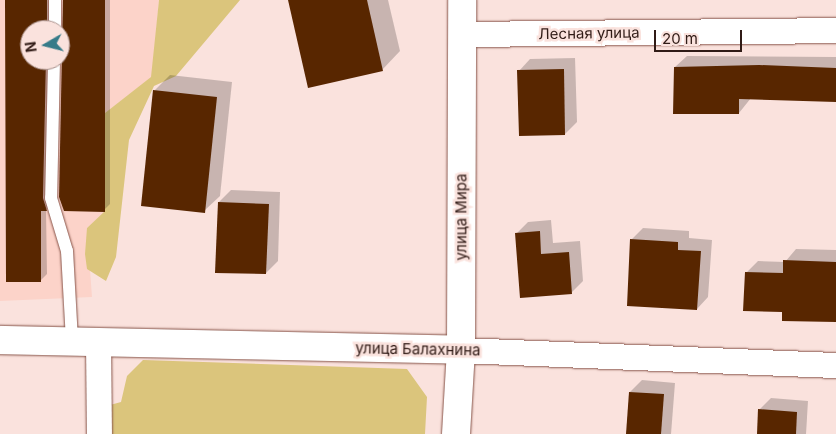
<!DOCTYPE html>
<meta charset="utf-8">
<style>
body{margin:0}
#map{position:relative;width:836px;height:434px;overflow:hidden;background:#fae2dd;font-family:Inter,sans-serif}
div>[style]{position:absolute}
.built>*{inset:0;background:#fcd3c9}
.green>*{inset:0;background:#dbc57c}
.shadow>*{inset:0;background:#0003}
.building>*{inset:0;background:#582600}
.roads{filter:drop-shadow(0 0 1px #88554a) drop-shadow(0 0 1px #88554a)}
.service>*{height:12px;margin:-6px;padding:0 6px;transform-origin:6px;border-radius:6px;background:#fff}
.minor>*{height:25px;margin:-12.5px;padding:0 12.5px;transform-origin:12.5px;border-radius:12.5px;background:#fff}
.tertiary>*{height:28px;margin:-14px;padding:0 14px;transform-origin:14px;border-radius:14px;background:#fff}
span{translate:-50% -50%;white-space:nowrap;text-align:center;line-height:1.15;-webkit-text-stroke:5px #fae2dd;paint-order:stroke}
.street-label{font-size:15px;color:#301b16}
.north{position:absolute;left:20px;top:20px;width:50px;height:50px;box-sizing:border-box;background:#fae2dd;border:1px solid #a9928d;border-radius:50%;rotate:262deg;font-size:14px;font-weight:700;line-height:20px;text-align:center;color:#301b16}
.north::after{content:'';display:block;margin:auto;width:18px;height:22px;background:#367b89;clip-path:polygon(50% 0,100% 100%,50% 72%,0 100%)}
.scale{position:absolute;left:654px;top:30px;width:88px;height:22px;box-sizing:border-box;border:2px solid #301b16;border-top:0;padding-left:6px;font-size:15px;line-height:18px;white-space:nowrap;color:#301b16;-webkit-text-stroke:4px #fae2dd;paint-order:stroke}
</style>
<div id="map">
<div class="built">
<div style="clip-path:polygon(evenodd,0 0,159px 0,152px 77px,105px 113px,105px 212px,87px 228px,92px 297px,0 301px,0 0,30px 30px,60px 30px,60px 60px,30px 60px,30px 30px)"></div>
</div>
<div class="green">
<div style="clip-path:polygon(159px 0,240px 0,176px 76px,154px 86px,129px 140px,116px 257px,106px 281px,87px 269px,85px 254px,87px 228px,105px 211px,105px 113px,151px 77px)"></div>
<div style="clip-path:polygon(143px 360px,407px 369px,427px 397px,425px 434px,110px 434px,110px 405px,121px 402px,127px 376px)"></div>
</div>
<div class="shadow">
<div style="clip-path:polygon(6px 0,53px 0,58px 30px,30px 30px,30px 60px,51px 60px,52px 204px,46px 210px,47px 274px,41px 280px)"></div>
<div style="clip-path:polygon(64px 0,110px 0,110px 204px,104px 210px,60px 56px)"></div>
<div style="clip-path:polygon(289px 0,388px 0,400px 51px,382px 70px)"></div>
<div style="clip-path:polygon(687px 56px,836px 57px,836px 100px,751px 98px,739px 113px,675px 67px)"></div>
<div style="clip-path:polygon(575px 58px,577px 122px,565px 134px,519px 71px,530px 59px)"></div>
<div style="clip-path:polygon(170px 75px,232px 82px,220px 196px,204px 211px,155px 90px)"></div>
<div style="clip-path:polygon(231px 190px,280px 192px,278px 261px,266px 273px,219px 202px)"></div>
<div style="clip-path:polygon(551px 220px,553px 243px,580px 241px,583px 281px,571px 293px,516px 234px,528px 222px)"></div>
<div style="clip-path:polygon(643px 228px,689px 231px,689px 238px,712px 240px,708px 297px,697px 309px,631px 240px)"></div>
<div style="clip-path:polygon(796px 249px,836px 250px,836px 321px,783px 311px,746px 273px,758px 261px,785px 262px)"></div>
<div style="clip-path:polygon(642px 380px,675px 383px,671px 434px,628px 434px,630px 392px)"></div>
<div style="clip-path:polygon(771px 398px,808px 401px,806px 434px,758px 434px,759px 410px)"></div>
</div>
<div class="building">
<div style="clip-path:polygon(5px 0,47px 0,47px 30px,30px 30px,30px 60px,46px 60px,43px 198px,47px 211px,41px 211px,41px 282px,6px 282px)"></div>
<div style="clip-path:polygon(63px 0,105px 0,105px 212px,64px 211px,59px 197px)"></div>
<div style="clip-path:polygon(288px 0,367px 0,383px 71px,308px 88px)"></div>
<div style="clip-path:polygon(759px 65px,836px 68px,836px 102px,739px 99px,739px 114px,673px 114px,674px 67px)"></div>
<div style="clip-path:polygon(564px 69px,565px 135px,519px 136px,517px 70px)"></div>
<div style="clip-path:polygon(153px 90px,217px 97px,205px 213px,141px 206px)"></div>
<div style="clip-path:polygon(218px 202px,269px 204px,266px 274px,215px 273px)"></div>
<div style="clip-path:polygon(540px 231px,541px 254px,569px 252px,572px 294px,520px 298px,515px 233px)"></div>
<div style="clip-path:polygon(630px 239px,678px 242px,678px 250px,701px 251px,697px 310px,627px 306px)"></div>
<div style="clip-path:polygon(783px 260px,836px 262px,836px 322px,782px 321px,782px 312px,743px 311px,745px 272px,783px 273px)"></div>
<div style="clip-path:polygon(629px 392px,664px 394px,661px 434px,626px 434px)"></div>
<div style="clip-path:polygon(758px 409px,797px 412px,796px 434px,757px 434px)"></div>
</div>
<div class="roads">
<div class="service">
<div style="left:55px;top:30px;width:30px;rotate:-90deg"></div>
<div style="left:54px;top:60px;width:138px;rotate:91.2deg"></div>
<div style="left:51px;top:198px;width:55px;rotate:73.2deg"></div>
<div style="left:67px;top:251px;width:90px;rotate:86.8deg"></div>
</div>
<div class="minor">
<div style="left:462px;top:34px;width:374px;rotate:-0.6deg"></div>
<div style="left:98px;top:342px;width:92px;rotate:89.4deg"></div>
<div style="left:461px;top:350px;width:375px;rotate:2.3deg"></div>
</div>
<div class="tertiary">
<div style="left:0;top:340px;width:461px;rotate:1.2deg"></div>
<div style="left:456px;top:434px;width:84px;rotate:-86.6deg"></div>
<div style="left:461px;top:350px;width:350px;rotate:-89.8deg"></div>
</div>
</div>
<div class="street-label">
<span style="left:589px;top:33px;rotate:-1deg">Лесная улица</span>
<span style="left:461px;top:217px;rotate:-90deg">улица Мира</span>
<span style="left:418px;top:349px;rotate:1deg">улица Балахнина</span>
</div>
<div class="north">N</div>
<div class="scale">20 m</div>
</div>
